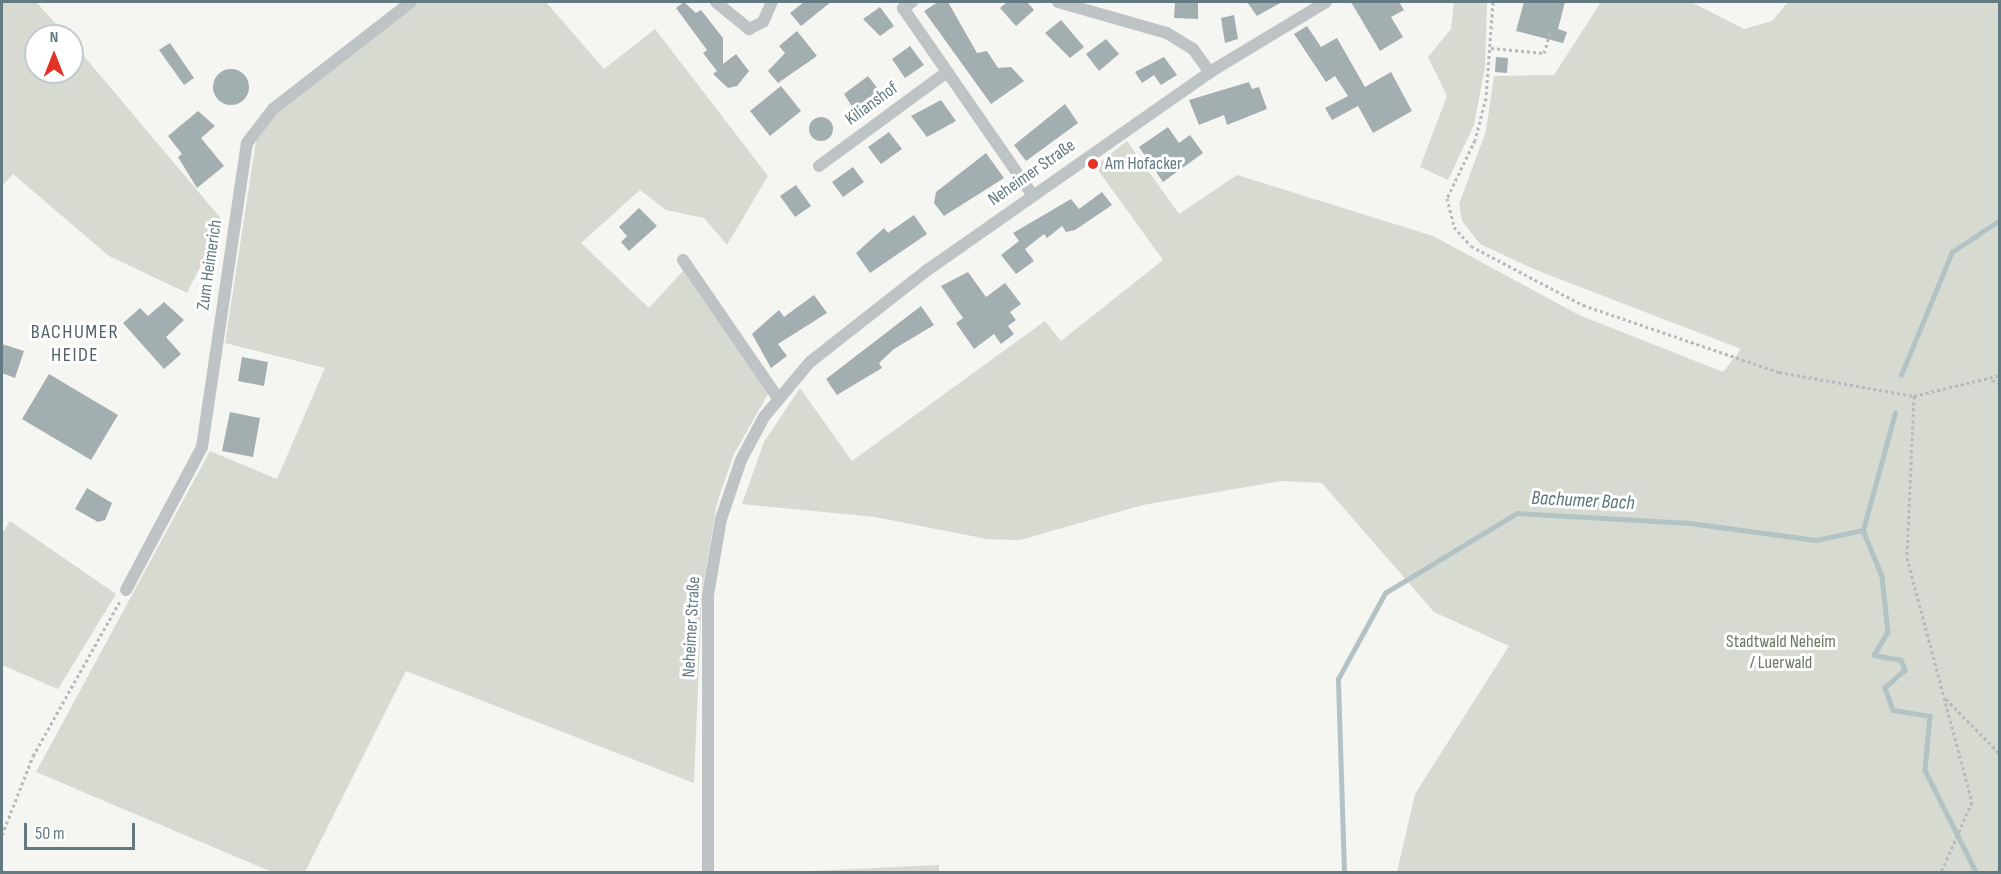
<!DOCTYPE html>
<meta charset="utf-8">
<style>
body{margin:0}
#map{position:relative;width:2001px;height:874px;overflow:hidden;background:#f5f5f1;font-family:"Sofia Sans Condensed",sans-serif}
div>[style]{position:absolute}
.green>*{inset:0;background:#d6dad1}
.stream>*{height:4.5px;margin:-2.25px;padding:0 2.25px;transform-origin:2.25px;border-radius:2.25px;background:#b3c3c5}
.building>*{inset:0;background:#a3aeb1}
.round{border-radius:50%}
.path>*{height:3px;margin-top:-1.5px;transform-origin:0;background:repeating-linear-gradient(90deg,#b6babc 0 3px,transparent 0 6px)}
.street>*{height:12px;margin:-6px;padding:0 6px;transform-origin:6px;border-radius:6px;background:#bec3c6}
.dots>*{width:16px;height:16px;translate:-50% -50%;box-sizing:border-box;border:3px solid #fff;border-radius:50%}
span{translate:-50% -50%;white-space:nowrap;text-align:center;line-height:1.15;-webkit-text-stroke:6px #fff;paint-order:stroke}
.street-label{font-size:18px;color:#647a83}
.poi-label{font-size:18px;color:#647a83}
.left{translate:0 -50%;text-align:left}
.park-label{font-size:18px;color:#6b7a63}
.neighbourhood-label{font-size:20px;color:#526268;letter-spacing:1.5px}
.water-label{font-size:20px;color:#5b7678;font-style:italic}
.frame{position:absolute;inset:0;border:3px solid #647a83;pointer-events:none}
.north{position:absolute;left:24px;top:24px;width:60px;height:60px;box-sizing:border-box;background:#fff;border:2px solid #c1cacd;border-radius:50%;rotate:0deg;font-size:16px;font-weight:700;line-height:24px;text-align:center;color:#647a83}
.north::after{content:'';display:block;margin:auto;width:21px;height:27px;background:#e23125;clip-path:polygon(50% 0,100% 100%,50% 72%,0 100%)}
.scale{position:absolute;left:24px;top:823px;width:111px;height:27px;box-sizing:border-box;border:3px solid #647a83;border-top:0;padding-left:8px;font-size:18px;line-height:21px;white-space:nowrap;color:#647a83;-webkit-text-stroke:4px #fff;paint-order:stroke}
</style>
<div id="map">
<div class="green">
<div style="clip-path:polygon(2px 2px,36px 2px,67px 36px,36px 36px,36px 72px,72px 72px,72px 42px,223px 221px,187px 293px,109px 256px,13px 174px,2px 186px)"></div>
<div style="clip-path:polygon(420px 2px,546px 2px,604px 69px,655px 29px,768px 176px,727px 245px,704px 218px,666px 210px,640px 190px,581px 243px,649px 308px,683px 271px,768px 394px,734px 454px,717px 503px,702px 592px,694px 783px,406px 671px,305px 872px,272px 872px,36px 772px,210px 451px,277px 479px,325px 368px,225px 343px,256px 141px,280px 110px)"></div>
<div style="clip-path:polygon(1454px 2px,1487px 2px,1485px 67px,1474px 125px,1448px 180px,1420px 167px,1447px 96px,1428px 57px,1451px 29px)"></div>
<div style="clip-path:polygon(1601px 2px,1691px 2px,1744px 29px,1772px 21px,1788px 2px,1999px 2px,1999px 872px,1397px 872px,1415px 794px,1509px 646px,1434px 612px,1322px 483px,1281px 481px,1143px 505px,1020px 540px,987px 539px,875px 517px,742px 504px,764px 442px,800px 388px,852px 461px,1045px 321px,1061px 341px,1163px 260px,1095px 166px,1127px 141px,1179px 214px,1237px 175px,1433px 236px,1579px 315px,1723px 372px,1741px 349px,1536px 270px,1480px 244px,1462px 221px,1459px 204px,1486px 131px,1494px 76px,1554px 75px)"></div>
<div style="clip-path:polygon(10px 521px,116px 594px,58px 689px,2px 665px,2px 534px)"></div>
<div style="clip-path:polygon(939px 865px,939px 872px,789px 872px)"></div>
</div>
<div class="stream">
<div style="left:1901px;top:375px;width:133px;rotate:-67.5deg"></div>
<div style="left:1952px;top:252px;width:58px;rotate:-33.7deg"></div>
<div style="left:1863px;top:530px;width:50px;rotate:67.6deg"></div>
<div style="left:1882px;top:576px;width:56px;rotate:83.9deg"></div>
<div style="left:1888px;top:632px;width:27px;rotate:121deg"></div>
<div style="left:1874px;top:655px;width:27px;rotate:10deg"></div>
<div style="left:1901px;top:660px;width:11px;rotate:68deg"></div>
<div style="left:1905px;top:670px;width:27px;rotate:138deg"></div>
<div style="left:1885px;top:688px;width:23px;rotate:70deg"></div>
<div style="left:1893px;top:710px;width:37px;rotate:9deg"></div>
<div style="left:1930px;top:716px;width:54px;rotate:95.3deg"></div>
<div style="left:1925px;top:770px;width:114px;rotate:63.4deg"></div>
<div style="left:1344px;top:872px;width:193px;rotate:-91.8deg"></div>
<div style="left:1338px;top:679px;width:98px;rotate:-61.3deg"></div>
<div style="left:1385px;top:593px;width:154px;rotate:-31.2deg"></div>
<div style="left:1517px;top:513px;width:173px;rotate:3.3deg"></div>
<div style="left:1690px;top:523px;width:127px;rotate:7.7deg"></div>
<div style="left:1816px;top:540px;width:48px;rotate:-12deg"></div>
<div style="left:1863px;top:530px;width:121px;rotate:-74.7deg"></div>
</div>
<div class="building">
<div style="clip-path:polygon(684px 2px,696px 13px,701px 10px,723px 38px,723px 64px,736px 54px,749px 71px,737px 86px,728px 88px,713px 74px,717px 71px,703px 53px,707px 50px,676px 8px)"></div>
<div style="clip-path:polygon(804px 2px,831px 2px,801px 26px,790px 13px)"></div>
<div style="clip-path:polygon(938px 2px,948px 2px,977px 53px,987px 51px,998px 68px,1011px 67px,1024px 81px,991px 104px,924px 11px)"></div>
<div style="clip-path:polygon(1007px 2px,1027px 2px,1034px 10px,1016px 26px,1000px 8px)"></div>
<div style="clip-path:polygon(1175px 2px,1198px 2px,1198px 19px,1174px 18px)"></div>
<div style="clip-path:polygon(1247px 2px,1282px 2px,1257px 16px)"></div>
<div style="clip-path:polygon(1351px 2px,1399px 2px,1404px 10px,1391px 17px,1403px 37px,1380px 51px)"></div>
<div style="clip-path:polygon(1524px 2px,1565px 2px,1558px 29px,1567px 32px,1563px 43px,1516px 31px)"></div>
<div style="clip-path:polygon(880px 7px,894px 26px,880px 36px,863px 19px)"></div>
<div style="clip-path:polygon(1234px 15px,1238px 39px,1225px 43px,1221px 18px)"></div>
<div style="clip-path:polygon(1061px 20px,1084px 47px,1070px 58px,1045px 33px)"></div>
<div style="clip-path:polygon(1307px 26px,1321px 47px,1337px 38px,1365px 87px,1391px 72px,1412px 111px,1373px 133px,1358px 106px,1332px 120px,1325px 108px,1348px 96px,1335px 76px,1326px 82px,1294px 34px)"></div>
<div style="clip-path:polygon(797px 31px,817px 56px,778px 83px,768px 71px,785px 53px,779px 46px)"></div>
<div style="clip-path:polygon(1106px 39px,1119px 54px,1099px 71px,1086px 54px)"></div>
<div style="clip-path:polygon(170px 43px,194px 78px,184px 85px,159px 50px)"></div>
<div style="clip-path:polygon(910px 46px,924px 65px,905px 78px,892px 59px)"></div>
<div style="clip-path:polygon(1164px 57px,1177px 75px,1161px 85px,1154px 75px,1142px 83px,1135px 72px)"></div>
<div style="clip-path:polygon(1496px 57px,1508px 58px,1507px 73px,1495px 72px)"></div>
<div class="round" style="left:213px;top:69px;width:36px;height:36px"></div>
<div style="clip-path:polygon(868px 76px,884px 97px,858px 116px,844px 94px)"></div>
<div style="clip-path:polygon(1249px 82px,1252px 89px,1259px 87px,1267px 109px,1227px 125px,1224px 115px,1199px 125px,1189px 100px)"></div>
<div style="clip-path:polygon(781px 86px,801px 111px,770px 136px,750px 111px)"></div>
<div style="clip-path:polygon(941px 100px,956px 121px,927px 137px,911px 116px)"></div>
<div style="clip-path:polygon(1065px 104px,1078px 123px,1026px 161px,1014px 145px)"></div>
<div style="clip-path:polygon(198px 111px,215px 126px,201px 138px,224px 166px,197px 188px,178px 157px,182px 154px,168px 136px)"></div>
<div class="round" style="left:809px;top:117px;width:24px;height:24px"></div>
<div style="clip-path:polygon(1168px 127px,1179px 143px,1190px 135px,1203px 153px,1163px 182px,1139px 147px)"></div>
<div style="clip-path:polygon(889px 132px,902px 149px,881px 164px,868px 147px)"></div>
<div style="clip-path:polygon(986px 153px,1004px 178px,944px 216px,934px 203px,936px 192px)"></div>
<div style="clip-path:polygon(853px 167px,864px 182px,843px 197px,832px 182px)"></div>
<div style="clip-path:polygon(796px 185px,811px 206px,795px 217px,780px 196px)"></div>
<div style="clip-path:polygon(1102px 192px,1112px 205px,1075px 230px,1066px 232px,1062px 226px,1047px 238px,1044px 234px,1025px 249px,1034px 261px,1016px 274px,1001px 255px,1019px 241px,1013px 233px,1071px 199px,1079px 209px)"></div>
<div style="clip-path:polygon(639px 208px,657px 226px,629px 251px,621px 242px,627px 236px,619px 227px)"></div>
<div style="clip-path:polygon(914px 215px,927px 234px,870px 273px,856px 253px,884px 228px,888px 233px)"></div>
<div style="clip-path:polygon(968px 272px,986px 297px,1005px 283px,1021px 304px,1010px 312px,1016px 320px,1008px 326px,1014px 334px,1001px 344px,994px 334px,974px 349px,956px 323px,963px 318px,941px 286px)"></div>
<div style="clip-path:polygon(814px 295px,827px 313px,778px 344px,787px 356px,771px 368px,752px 334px,779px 310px,784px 317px)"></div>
<div style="clip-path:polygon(164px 302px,184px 320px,166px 337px,181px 354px,164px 369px,123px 323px,140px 308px,148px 316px)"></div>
<div style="clip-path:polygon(921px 306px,934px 325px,894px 349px,879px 363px,882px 368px,837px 395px,826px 379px)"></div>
<div style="clip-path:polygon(2px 344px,24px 351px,15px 378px,2px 373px)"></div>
<div style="clip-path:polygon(242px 357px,268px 362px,264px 386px,238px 381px)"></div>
<div style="clip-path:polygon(49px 374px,118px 415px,91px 460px,22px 419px)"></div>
<div style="clip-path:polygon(230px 412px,260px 418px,253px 457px,222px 451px)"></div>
<div style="clip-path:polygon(87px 488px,112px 503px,105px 520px,98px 522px,75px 509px)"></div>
</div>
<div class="path">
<div style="left:1493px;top:2px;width:96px;rotate:94.2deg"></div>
<div style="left:1486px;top:98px;width:43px;rotate:104.7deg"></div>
<div style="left:1475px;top:140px;width:64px;rotate:115.8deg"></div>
<div style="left:1447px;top:198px;width:30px;rotate:76deg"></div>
<div style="left:1454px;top:227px;width:25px;rotate:48deg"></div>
<div style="left:1471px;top:246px;width:127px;rotate:27.8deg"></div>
<div style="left:1583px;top:305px;width:207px;rotate:18.9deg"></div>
<div style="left:1779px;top:372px;width:137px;rotate:10.1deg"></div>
<div style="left:1914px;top:396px;width:89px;rotate:-13.7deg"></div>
<div style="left:1491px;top:48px;width:53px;rotate:5.4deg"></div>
<div style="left:1544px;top:53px;width:21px;rotate:-73deg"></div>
<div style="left:1992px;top:380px;width:9px;rotate:27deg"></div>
<div style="left:1914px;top:396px;width:162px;rotate:92.5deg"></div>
<div style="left:1907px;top:558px;width:253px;rotate:75.1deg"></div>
<div style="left:1972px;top:802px;width:77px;rotate:113.9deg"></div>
<div style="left:1946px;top:699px;width:77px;rotate:45.5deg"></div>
<div style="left:2px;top:835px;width:85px;rotate:-68.6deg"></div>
<div style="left:33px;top:756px;width:178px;rotate:-60.7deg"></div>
</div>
<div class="street">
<div style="left:716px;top:2px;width:43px;rotate:39.3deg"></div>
<div style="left:749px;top:29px;width:16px;rotate:-27deg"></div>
<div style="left:763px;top:22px;width:22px;rotate:-66deg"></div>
<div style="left:912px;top:2px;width:11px;rotate:146deg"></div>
<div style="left:903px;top:8px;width:226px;rotate:55.3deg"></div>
<div style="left:1058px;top:2px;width:113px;rotate:15.9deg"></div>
<div style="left:1167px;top:33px;width:31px;rotate:32deg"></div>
<div style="left:1193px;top:49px;width:29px;rotate:54deg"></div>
<div style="left:819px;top:166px;width:159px;rotate:-36.3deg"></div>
<div style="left:683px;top:260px;width:168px;rotate:55.5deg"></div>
<div style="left:126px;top:590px;width:162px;rotate:-62deg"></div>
<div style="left:202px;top:447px;width:307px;rotate:-81.6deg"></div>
<div style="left:247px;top:143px;width:43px;rotate:-52.6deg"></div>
<div style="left:273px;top:109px;width:175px;rotate:-37.8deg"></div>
<div style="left:708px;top:872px;width:277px;rotate:-90deg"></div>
<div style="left:708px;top:595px;width:77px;rotate:-80.3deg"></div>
<div style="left:721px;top:519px;width:62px;rotate:-71.3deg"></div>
<div style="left:741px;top:460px;width:49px;rotate:-61.9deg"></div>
<div style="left:764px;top:417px;width:72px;rotate:-50.1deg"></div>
<div style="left:810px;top:362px;width:147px;rotate:-38.1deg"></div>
<div style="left:926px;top:271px;width:347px;rotate:-35deg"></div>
<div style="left:1210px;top:72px;width:135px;rotate:-31.1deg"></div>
</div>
<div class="dots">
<div style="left:1093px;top:164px;background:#e23125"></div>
</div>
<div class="street-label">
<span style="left:872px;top:104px;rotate:-36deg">Kilianshof</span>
<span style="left:1032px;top:173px;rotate:-35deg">Neheimer Straße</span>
<span style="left:210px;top:265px;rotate:-82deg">Zum Heimerich</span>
<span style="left:692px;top:627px;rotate:-87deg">Neheimer Straße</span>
</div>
<div class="poi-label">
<span class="left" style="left:1105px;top:164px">Am Hofacker</span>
</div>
<div class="park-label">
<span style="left:1781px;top:653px">Stadtwald Neheim<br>/ Luerwald</span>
</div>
<div class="neighbourhood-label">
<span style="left:75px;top:344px">BACHUMER<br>HEIDE</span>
</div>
<div class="water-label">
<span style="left:1583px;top:501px;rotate:3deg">Bachumer Bach</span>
</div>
<div class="frame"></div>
<div class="north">N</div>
<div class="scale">50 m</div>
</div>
